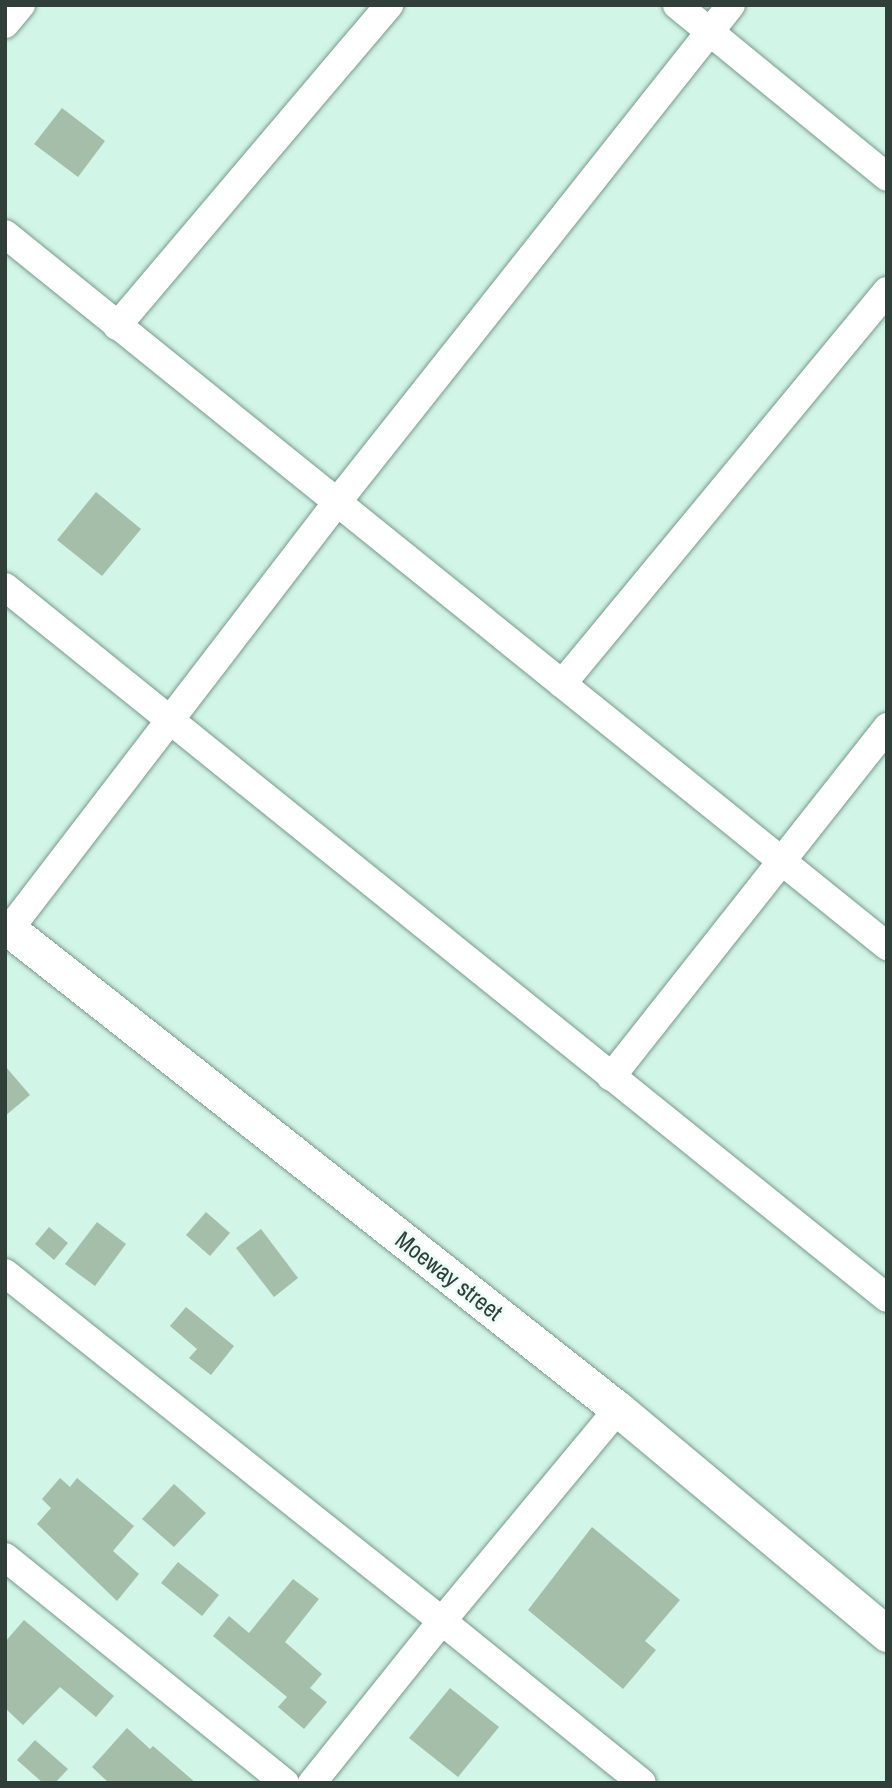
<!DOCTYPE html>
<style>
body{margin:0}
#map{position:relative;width:892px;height:1788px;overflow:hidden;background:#d1f5e7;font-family:"Archivo Narrow",sans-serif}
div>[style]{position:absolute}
.building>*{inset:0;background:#a4bea9}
.roads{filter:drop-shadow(0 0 2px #799a8e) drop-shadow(0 0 2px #799a8e)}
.minor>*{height:28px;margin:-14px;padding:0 14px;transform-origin:14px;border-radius:14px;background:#fff}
.tertiary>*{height:35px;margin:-17.5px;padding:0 17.5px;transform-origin:17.5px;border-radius:17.5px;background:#fff}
span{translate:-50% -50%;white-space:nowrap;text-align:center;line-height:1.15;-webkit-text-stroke:5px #e9fef6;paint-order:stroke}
.street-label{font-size:24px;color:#313f3a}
.frame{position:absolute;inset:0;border:7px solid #313f3a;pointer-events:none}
</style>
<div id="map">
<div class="building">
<div style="clip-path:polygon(62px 108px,105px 141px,78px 177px,34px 144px)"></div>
<div style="clip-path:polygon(96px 492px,141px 529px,102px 576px,57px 540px)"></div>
<div style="clip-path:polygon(5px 1066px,30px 1095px,5px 1116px)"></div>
<div style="clip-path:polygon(206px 1212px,230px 1233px,210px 1256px,186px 1235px)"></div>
<div style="clip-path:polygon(97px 1222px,126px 1244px,95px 1286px,65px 1264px)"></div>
<div style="clip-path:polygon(49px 1227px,68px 1243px,54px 1260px,35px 1244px)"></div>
<div style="clip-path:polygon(261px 1229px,298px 1278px,274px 1297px,236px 1248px)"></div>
<div style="clip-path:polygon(186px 1307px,234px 1346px,211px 1375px,189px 1358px,197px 1349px,170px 1326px)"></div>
<div style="clip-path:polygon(60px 1478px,70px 1487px,77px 1478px,134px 1526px,113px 1551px,139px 1574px,117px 1601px,37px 1524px,51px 1508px,42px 1499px)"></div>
<div style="clip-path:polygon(174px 1484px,206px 1513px,174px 1547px,142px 1519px)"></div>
<div style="clip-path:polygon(592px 1527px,680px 1600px,645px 1641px,656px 1650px,623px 1689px,528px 1610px)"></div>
<div style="clip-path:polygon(178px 1562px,219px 1595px,202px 1616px,161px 1583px)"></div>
<div style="clip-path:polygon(293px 1579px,319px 1599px,285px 1642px,322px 1674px,310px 1688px,327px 1702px,304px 1729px,278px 1707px,287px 1697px,213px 1636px,229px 1616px,249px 1633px)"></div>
<div style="clip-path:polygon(24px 1620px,114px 1696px,96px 1717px,60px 1687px,23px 1725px,5px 1708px,5px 1642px)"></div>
<div style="clip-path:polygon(450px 1688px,499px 1727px,458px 1777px,409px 1738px)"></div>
<div style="clip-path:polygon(127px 1728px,150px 1749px,153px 1746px,196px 1783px,109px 1783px,92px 1767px)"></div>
<div style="clip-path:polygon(35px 1740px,68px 1769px,55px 1783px,43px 1783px,17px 1760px)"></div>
</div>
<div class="roads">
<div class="minor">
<div style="left:677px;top:5px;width:271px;rotate:39.3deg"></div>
<div style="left:5px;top:24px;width:25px;rotate:-50deg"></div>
<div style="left:5px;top:234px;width:1134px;rotate:38.91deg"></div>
<div style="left:117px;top:326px;width:421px;rotate:-49.7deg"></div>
<div style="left:5px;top:587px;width:1133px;rotate:38.87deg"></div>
<div style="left:562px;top:684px;width:510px;rotate:-50.41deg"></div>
<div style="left:5px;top:935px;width:547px;rotate:-52.5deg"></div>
<div style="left:338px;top:501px;width:633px;rotate:-51.61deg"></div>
<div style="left:611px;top:1077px;width:446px;rotate:-51.7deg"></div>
<div style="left:5px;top:1273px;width:559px;rotate:38.53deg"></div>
<div style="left:442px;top:1621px;width:276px;rotate:-50.3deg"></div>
<div style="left:5px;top:1557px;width:360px;rotate:38.9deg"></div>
<div style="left:312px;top:1783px;width:208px;rotate:-51.3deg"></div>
<div style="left:442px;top:1621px;width:257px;rotate:39deg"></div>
</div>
<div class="tertiary">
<div style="left:5px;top:926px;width:780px;rotate:38.24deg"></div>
<div style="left:618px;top:1409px;width:351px;rotate:39.9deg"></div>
</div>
</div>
<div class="street-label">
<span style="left:449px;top:1276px;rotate:38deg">Moeway street</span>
</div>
<div class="frame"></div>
</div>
